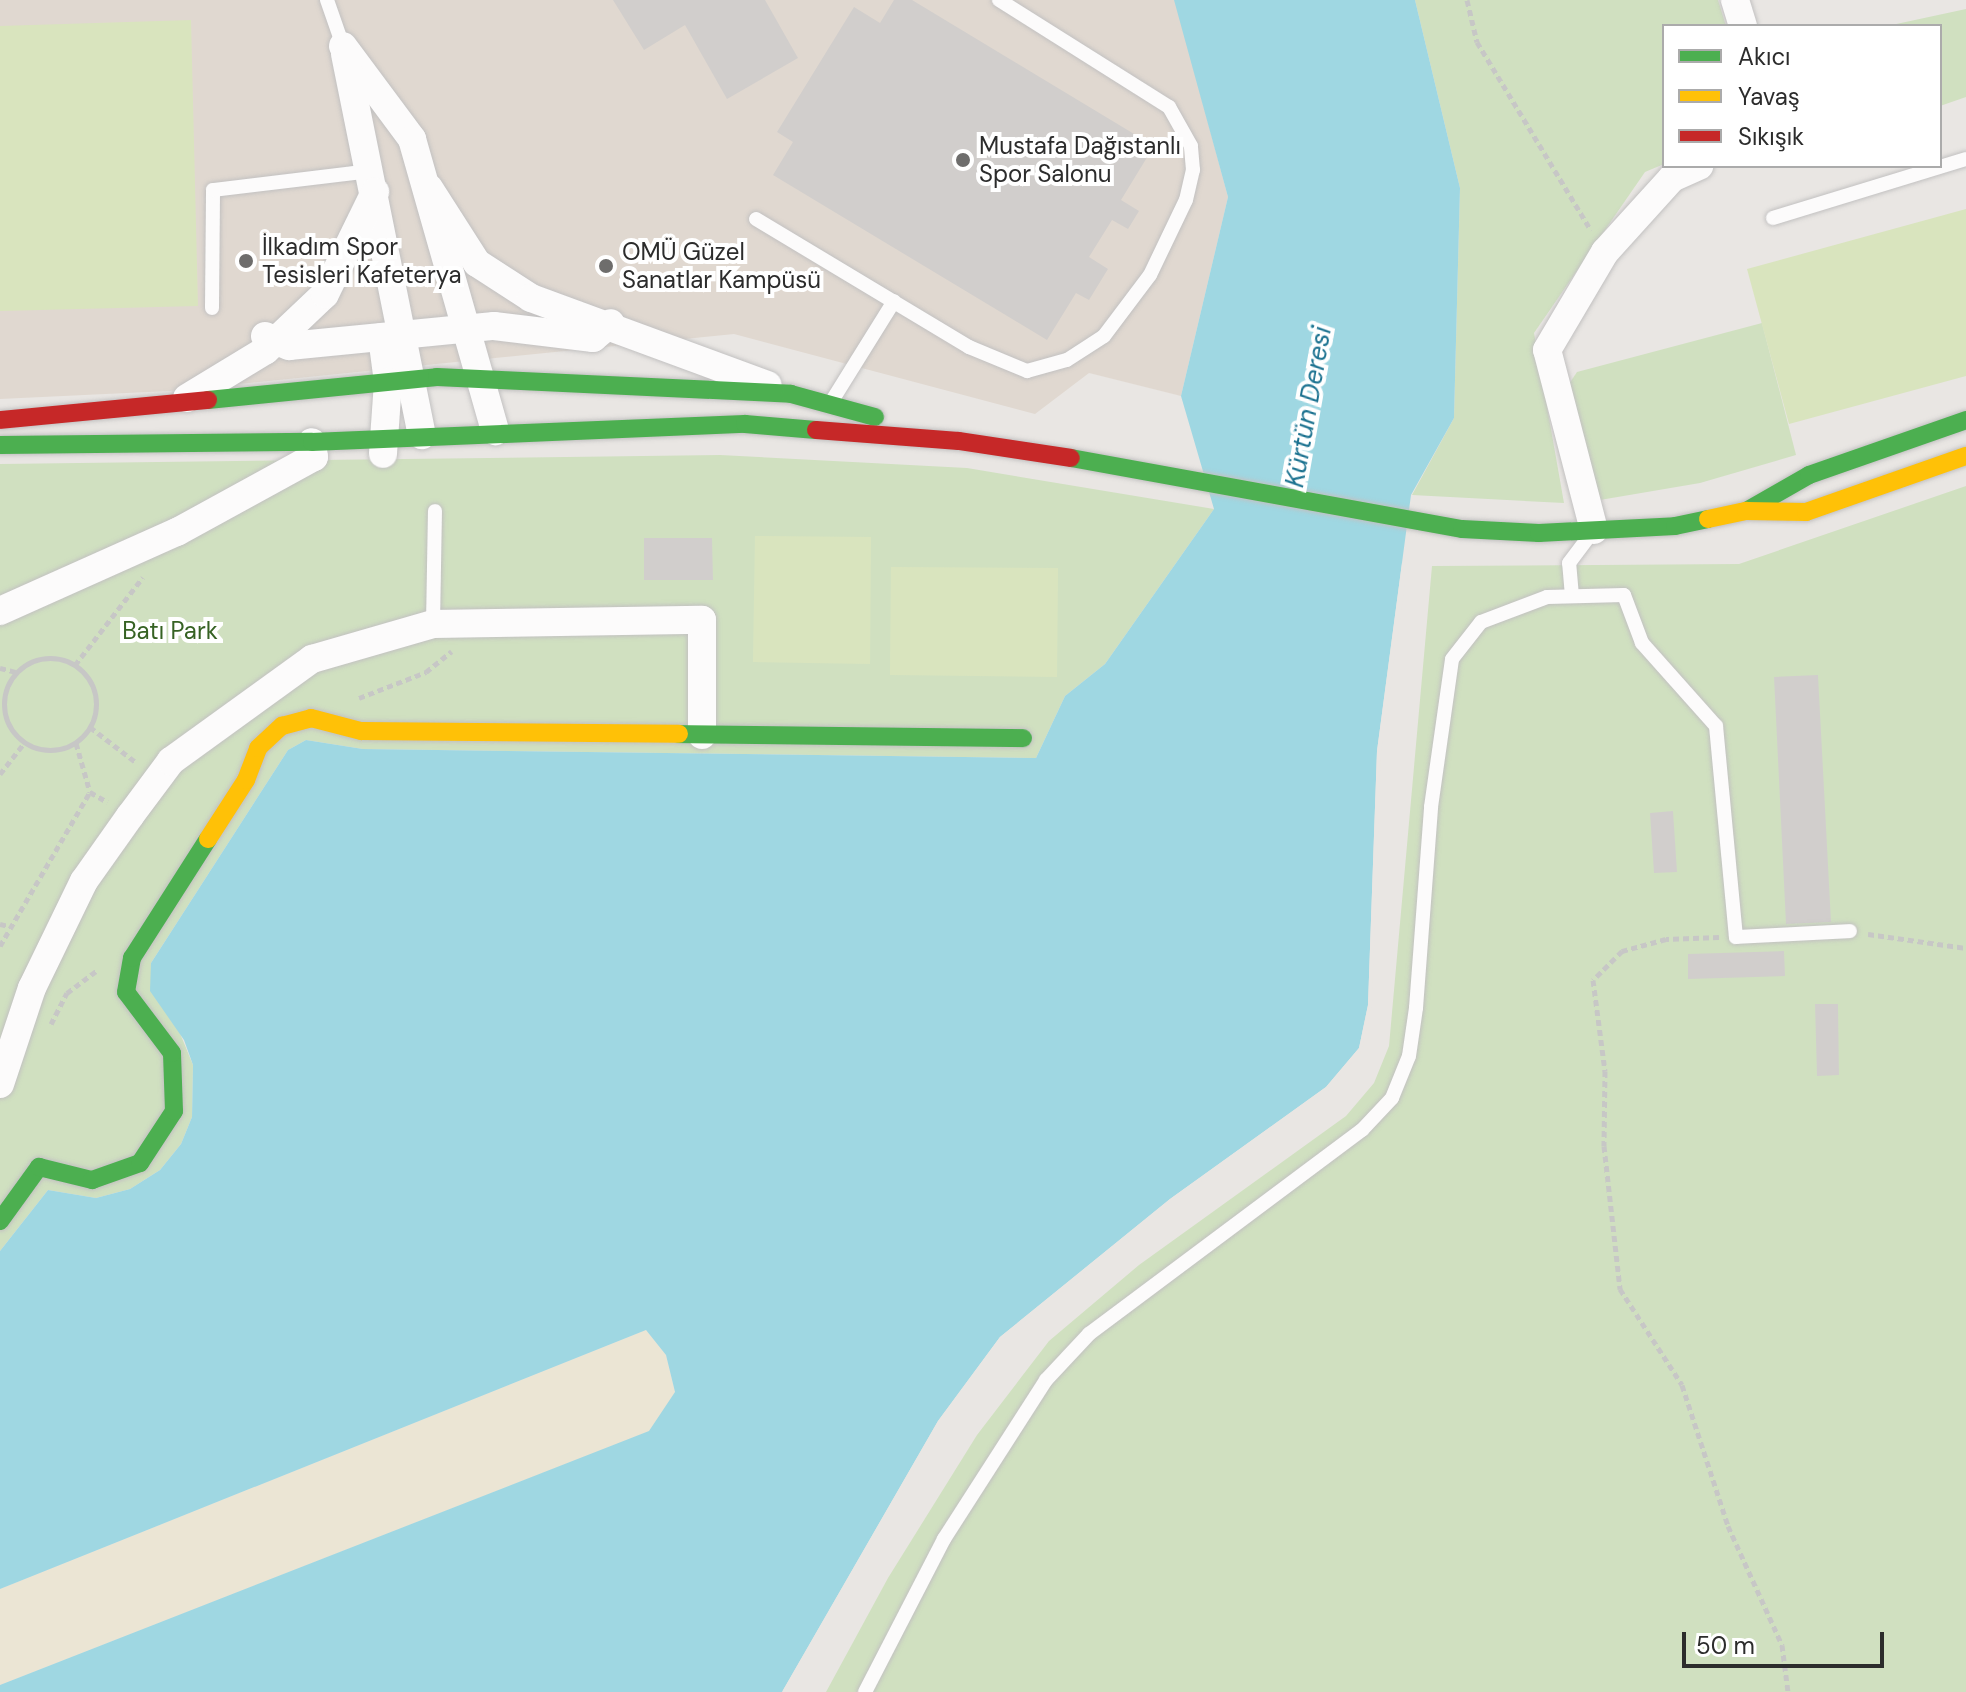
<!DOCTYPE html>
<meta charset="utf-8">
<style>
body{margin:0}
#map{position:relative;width:1966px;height:1692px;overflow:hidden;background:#e9e6e3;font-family:"DM Sans",sans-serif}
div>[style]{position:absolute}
.education>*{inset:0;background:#e0d8d0}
.green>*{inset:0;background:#d0e0c0}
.sand>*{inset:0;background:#ebe5d4}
.pitch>*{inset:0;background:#d9e4be}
.water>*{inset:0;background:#9fd7e2}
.pier>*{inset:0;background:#e9e6e3}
.building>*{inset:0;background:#d1cecc}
.path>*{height:5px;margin-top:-2.5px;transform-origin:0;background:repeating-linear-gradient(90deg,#c7c7c6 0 6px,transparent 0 10px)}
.path>.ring{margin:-2.5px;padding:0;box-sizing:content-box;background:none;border:5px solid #c7c7c6;border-radius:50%}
.roads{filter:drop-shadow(0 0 2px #c2c1c1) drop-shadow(0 0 2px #c2c1c1)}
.lane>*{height:14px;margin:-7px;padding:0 7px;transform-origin:7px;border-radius:7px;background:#fcfbfb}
.street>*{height:28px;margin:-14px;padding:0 14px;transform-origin:14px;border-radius:14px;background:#fcfbfb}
.fast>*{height:18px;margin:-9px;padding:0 9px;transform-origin:9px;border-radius:9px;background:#4caf50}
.slow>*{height:18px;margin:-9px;padding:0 9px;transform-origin:9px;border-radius:9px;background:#ffc107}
.jam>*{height:18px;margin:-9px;padding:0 9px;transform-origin:9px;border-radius:9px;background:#c62828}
.dots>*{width:22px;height:22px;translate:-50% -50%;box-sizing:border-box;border:4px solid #fff;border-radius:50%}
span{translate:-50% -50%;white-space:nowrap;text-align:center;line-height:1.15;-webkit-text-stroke:8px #fff;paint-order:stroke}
.poi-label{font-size:24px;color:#2c2c2c}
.left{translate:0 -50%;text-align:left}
.park-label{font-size:24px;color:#366223}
.water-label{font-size:26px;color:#1c7290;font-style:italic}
.legend{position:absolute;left:1662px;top:24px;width:280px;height:144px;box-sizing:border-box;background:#fff;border:2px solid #ababab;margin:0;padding:10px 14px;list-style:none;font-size:24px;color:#2c2c2c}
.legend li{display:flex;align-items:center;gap:16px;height:40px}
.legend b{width:40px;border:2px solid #ababab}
.scale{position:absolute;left:1682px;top:1632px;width:202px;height:36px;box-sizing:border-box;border:4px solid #2c2c2c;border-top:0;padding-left:10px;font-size:24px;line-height:28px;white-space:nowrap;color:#2c2c2c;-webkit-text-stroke:6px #fff;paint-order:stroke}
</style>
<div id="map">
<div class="education">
<div style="clip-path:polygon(0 0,1175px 0,1228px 197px,1181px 396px,1089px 373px,1035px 414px,734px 334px,169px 391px,0 399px)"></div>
</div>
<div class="green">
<div style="clip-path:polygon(1415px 0,1718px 0,1726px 26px,1664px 26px,1664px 164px,1645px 172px,1534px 333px,1564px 503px,1412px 495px,1454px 418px,1460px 188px)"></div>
<div style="clip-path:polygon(1966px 9px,1966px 97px,1940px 106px,1940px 26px,1887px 26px)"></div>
<div style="clip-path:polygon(1762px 323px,1796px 455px,1700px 483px,1600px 500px,1565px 390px,1577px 372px)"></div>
<div style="clip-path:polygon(720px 455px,967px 468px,1214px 509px,1105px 664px,1065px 696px,1036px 758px,363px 749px,306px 740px,288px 750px,151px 963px,193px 1065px,192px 1117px,181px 1144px,160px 1170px,130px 1189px,96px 1198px,48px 1190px,0 1251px,0 464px)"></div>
<div style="clip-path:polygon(1966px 486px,1966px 1692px,826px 1692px,888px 1578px,977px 1435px,1049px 1341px,1139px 1265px,1346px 1116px,1374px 1083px,1389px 1046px,1432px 566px,1739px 564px)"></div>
</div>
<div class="sand">
<div style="clip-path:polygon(646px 1330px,666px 1355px,675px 1393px,650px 1431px,0 1685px,0 1589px)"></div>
</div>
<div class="pitch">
<div style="clip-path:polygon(191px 20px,198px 306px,0 311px,0 26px)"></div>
<div style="clip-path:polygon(1966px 209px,1966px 376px,1789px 424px,1747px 269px)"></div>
<div style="clip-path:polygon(755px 536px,871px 537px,870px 664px,753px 662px)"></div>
<div style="clip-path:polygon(891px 567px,1058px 568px,1057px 677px,890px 675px)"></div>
</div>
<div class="water">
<div style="clip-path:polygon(1174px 0,1415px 0,1460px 188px,1454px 418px,1411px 495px,1377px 751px,1368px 1005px,1359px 1048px,1326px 1087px,1170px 1199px,1000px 1337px,938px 1421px,782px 1692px,0 1692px,0 1685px,649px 1431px,675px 1392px,666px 1355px,646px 1330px,0 1589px,0 1251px,48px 1190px,96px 1198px,130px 1189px,160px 1170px,181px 1144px,192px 1117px,193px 1065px,184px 1040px,150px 991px,151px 963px,288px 750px,306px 740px,363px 749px,1036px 758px,1065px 696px,1105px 664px,1214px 509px,1181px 396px,1228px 197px)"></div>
</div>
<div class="pier">
<div style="clip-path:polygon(1402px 563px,1405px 586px,1381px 751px,1372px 1006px,1362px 1050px,1329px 1090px,1172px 1202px,1002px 1340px,941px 1423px,796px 1678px,782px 1692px,938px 1421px,1000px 1337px,1170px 1199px,1326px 1087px,1359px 1048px,1368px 1005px,1377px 751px)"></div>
</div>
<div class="building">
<div style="clip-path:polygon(613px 0,765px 0,798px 58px,727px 99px,685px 25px,644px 50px)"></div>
<div style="clip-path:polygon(894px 0,912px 0,1154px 146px,1121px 200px,1139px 211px,1128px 229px,1112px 220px,1089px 257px,1108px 269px,1089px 300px,1076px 293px,1047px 340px,773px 175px,793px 142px,777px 132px,854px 7px,880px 23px)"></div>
<div style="clip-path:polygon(644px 538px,712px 538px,713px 580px,644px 580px)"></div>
<div style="clip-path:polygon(1818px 675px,1831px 922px,1786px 924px,1774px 677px)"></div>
<div style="clip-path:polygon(1673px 811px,1677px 872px,1654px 873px,1650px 813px)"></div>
<div style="clip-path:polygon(1784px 951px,1785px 976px,1688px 979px,1688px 954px)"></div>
<div style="clip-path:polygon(1815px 1004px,1838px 1004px,1839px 1075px,1817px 1076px)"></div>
</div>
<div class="path">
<div style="left:1467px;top:0;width:43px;rotate:76.6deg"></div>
<div style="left:1477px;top:42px;width:220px;rotate:58.8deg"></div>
<div class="ring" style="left:4px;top:658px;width:87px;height:87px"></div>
<div style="left:75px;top:665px;width:111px;rotate:-52.3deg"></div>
<div style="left:0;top:668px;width:16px;rotate:14deg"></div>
<div style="left:359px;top:698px;width:72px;rotate:-21.2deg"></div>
<div style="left:426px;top:672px;width:33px;rotate:-39deg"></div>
<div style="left:90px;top:727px;width:59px;rotate:37.5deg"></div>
<div style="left:76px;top:743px;width:51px;rotate:74.1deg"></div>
<div style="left:90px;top:792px;width:20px;rotate:30deg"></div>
<div style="left:0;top:774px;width:39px;rotate:-52deg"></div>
<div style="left:0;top:924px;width:8px;rotate:14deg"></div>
<div style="left:1868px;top:934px;width:99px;rotate:8.1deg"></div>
<div style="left:1719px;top:937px;width:53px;rotate:177.8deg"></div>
<div style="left:1666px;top:939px;width:46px;rotate:164.7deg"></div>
<div style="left:1622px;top:951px;width:41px;rotate:135deg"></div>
<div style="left:1593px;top:980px;width:92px;rotate:82.5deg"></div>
<div style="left:1605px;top:1071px;width:75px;rotate:90.8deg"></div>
<div style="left:1604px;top:1146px;width:144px;rotate:83.6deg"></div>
<div style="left:1620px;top:1289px;width:114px;rotate:57.1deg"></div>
<div style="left:1682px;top:1385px;width:148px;rotate:71.9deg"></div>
<div style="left:1728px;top:1526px;width:131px;rotate:65.6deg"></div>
<div style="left:1782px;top:1645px;width:47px;rotate:82.7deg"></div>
<div style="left:0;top:946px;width:178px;rotate:-59.7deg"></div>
<div style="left:51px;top:1024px;width:35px;rotate:-63deg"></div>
<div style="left:67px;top:993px;width:39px;rotate:-37deg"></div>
</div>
<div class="roads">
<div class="lane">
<div style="left:327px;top:0;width:49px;rotate:70.8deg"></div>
<div style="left:1773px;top:218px;width:202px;rotate:-17deg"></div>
<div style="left:756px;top:219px;width:249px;rotate:31deg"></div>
<div style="left:969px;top:347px;width:63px;rotate:22.5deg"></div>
<div style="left:1027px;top:371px;width:41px;rotate:-15.4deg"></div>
<div style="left:1067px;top:360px;width:44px;rotate:-33deg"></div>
<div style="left:1104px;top:336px;width:76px;rotate:-53deg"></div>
<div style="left:1150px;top:275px;width:83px;rotate:-64.4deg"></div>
<div style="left:1186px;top:200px;width:31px;rotate:-77deg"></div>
<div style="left:1193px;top:170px;width:24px;rotate:-95deg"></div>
<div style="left:1191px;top:146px;width:45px;rotate:-119.4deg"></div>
<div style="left:1169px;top:107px;width:201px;rotate:-147.8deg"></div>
<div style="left:212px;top:308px;width:118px;rotate:-89.5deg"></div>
<div style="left:213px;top:190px;width:158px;rotate:-6.9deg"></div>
<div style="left:830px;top:404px;width:121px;rotate:-58.1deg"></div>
<div style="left:1572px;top:596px;width:33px;rotate:-95deg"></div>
<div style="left:1569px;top:563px;width:34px;rotate:-53deg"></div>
<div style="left:433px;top:624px;width:113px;rotate:-89deg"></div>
<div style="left:865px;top:1692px;width:172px;rotate:-62.7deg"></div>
<div style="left:944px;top:1539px;width:189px;rotate:-57.3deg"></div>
<div style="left:1046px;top:1380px;width:63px;rotate:-46.9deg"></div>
<div style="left:1089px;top:1334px;width:341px;rotate:-36.8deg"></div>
<div style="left:1362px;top:1130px;width:44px;rotate:-46.8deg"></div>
<div style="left:1392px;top:1098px;width:45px;rotate:-68deg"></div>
<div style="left:1409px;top:1056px;width:49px;rotate:-81.7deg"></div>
<div style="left:1416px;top:1008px;width:202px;rotate:-85.7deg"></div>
<div style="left:1431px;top:807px;width:149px;rotate:-81.9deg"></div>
<div style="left:1452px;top:659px;width:47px;rotate:-51.9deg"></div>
<div style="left:1481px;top:622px;width:71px;rotate:-20.7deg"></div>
<div style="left:1547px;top:597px;width:77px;rotate:-1.5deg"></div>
<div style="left:1624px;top:595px;width:51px;rotate:69.4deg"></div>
<div style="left:1642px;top:643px;width:111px;rotate:48.3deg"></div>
<div style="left:1716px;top:726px;width:212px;rotate:84.6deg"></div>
<div style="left:1736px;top:937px;width:114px;rotate:-3deg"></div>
</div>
<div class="street">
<div style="left:1735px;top:0;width:27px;rotate:73deg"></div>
<div style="left:343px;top:46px;width:116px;rotate:53.4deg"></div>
<div style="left:412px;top:139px;width:304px;rotate:74.1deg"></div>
<div style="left:345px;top:54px;width:389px;rotate:78.6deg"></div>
<div style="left:429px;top:188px;width:89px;rotate:57.4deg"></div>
<div style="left:477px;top:263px;width:64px;rotate:32.9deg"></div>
<div style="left:531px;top:298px;width:252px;rotate:20.2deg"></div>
<div style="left:265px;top:336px;width:26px;rotate:23deg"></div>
<div style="left:289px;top:346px;width:206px;rotate:-5.6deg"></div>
<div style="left:494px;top:326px;width:100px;rotate:6.9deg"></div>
<div style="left:593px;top:338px;width:23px;rotate:-40deg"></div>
<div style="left:382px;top:337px;width:45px;rotate:82.4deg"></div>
<div style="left:388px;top:382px;width:72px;rotate:94deg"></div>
<div style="left:187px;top:398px;width:92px;rotate:-31.3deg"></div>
<div style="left:266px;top:350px;width:81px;rotate:-43.5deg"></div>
<div style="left:325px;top:294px;width:114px;rotate:-63.9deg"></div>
<div style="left:1594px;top:530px;width:186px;rotate:-104.6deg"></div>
<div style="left:1547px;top:350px;width:114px;rotate:-59.4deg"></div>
<div style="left:1605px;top:252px;width:100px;rotate:-47.8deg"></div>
<div style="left:1672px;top:178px;width:30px;rotate:-24deg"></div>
<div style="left:0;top:611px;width:194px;rotate:-24.1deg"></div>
<div style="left:177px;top:532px;width:156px;rotate:-28.7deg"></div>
<div style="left:314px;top:457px;width:15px;rotate:-98deg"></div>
<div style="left:0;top:1084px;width:101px;rotate:-71.6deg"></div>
<div style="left:32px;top:988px;width:119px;rotate:-64.1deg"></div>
<div style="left:84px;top:881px;width:80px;rotate:-54.7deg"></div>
<div style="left:130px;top:816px;width:69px;rotate:-53.3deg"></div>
<div style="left:171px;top:761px;width:174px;rotate:-35.9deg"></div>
<div style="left:312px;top:659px;width:126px;rotate:-16.1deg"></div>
<div style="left:433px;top:624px;width:269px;rotate:-0.9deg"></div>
<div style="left:702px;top:620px;width:115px;rotate:90deg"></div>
</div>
<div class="fast">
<div style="left:208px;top:400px;width:230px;rotate:-5.7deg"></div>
<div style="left:437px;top:377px;width:354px;rotate:2.7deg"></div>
<div style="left:791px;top:394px;width:87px;rotate:15.3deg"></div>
<div style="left:0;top:445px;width:312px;rotate:-0.6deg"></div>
<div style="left:312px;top:442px;width:433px;rotate:-2.4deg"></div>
<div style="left:745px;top:424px;width:71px;rotate:4.8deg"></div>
<div style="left:1071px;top:458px;width:397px;rotate:10.3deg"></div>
<div style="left:1462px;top:529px;width:77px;rotate:3deg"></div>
<div style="left:1539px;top:533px;width:136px;rotate:-2.9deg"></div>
<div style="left:1675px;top:526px;width:34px;rotate:-12deg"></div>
<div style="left:1748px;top:510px;width:70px;rotate:-29.8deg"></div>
<div style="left:1809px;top:475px;width:166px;rotate:-19.3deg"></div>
<div style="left:679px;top:734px;width:344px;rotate:0.7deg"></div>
<div style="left:0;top:1221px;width:67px;rotate:-54.2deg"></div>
<div style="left:39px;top:1167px;width:55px;rotate:13.8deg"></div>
<div style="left:92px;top:1180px;width:51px;rotate:-19.5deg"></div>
<div style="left:140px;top:1163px;width:62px;rotate:-56.8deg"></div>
<div style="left:174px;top:1111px;width:58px;rotate:-92deg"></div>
<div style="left:172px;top:1053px;width:76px;rotate:-127deg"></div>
<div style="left:126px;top:992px;width:35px;rotate:-80deg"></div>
<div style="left:132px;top:958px;width:141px;rotate:-57.4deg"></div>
</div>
<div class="slow">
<div style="left:1708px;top:519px;width:39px;rotate:-12deg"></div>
<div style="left:1746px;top:511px;width:60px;rotate:1deg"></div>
<div style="left:1806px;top:512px;width:170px;rotate:-19.3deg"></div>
<div style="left:208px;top:839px;width:70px;rotate:-57.2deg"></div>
<div style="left:246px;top:780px;width:34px;rotate:-69deg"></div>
<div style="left:258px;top:748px;width:33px;rotate:-43deg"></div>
<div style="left:282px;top:726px;width:30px;rotate:-15deg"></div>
<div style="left:311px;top:718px;width:52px;rotate:14.6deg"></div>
<div style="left:361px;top:731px;width:318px;rotate:0.5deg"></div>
</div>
<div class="jam">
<div style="left:0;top:420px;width:209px;rotate:-5.5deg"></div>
<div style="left:816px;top:430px;width:143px;rotate:4.4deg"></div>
<div style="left:959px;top:441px;width:113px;rotate:8.6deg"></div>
</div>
</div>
<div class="dots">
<div style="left:963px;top:160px;background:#6e6d6c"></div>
<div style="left:246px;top:261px;background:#6e6d6c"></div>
<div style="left:606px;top:266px;background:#6e6d6c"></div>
</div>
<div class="poi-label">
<span class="left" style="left:979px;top:160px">Mustafa Dağıstanlı<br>Spor Salonu</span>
<span class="left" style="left:262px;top:261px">İlkadım Spor<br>Tesisleri Kafeterya</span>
<span class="left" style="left:622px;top:266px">OMÜ Güzel<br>Sanatlar Kampüsü</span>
</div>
<div class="park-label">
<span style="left:170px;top:631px">Batı Park</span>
</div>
<div class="water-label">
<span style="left:1309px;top:407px;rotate:-80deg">Kürtün Deresi</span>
</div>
<ul class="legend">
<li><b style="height:10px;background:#4caf50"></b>Akıcı</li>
<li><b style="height:10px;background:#ffc107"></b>Yavaş</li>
<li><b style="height:10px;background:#c62828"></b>Sıkışık</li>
</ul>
<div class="scale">50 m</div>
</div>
